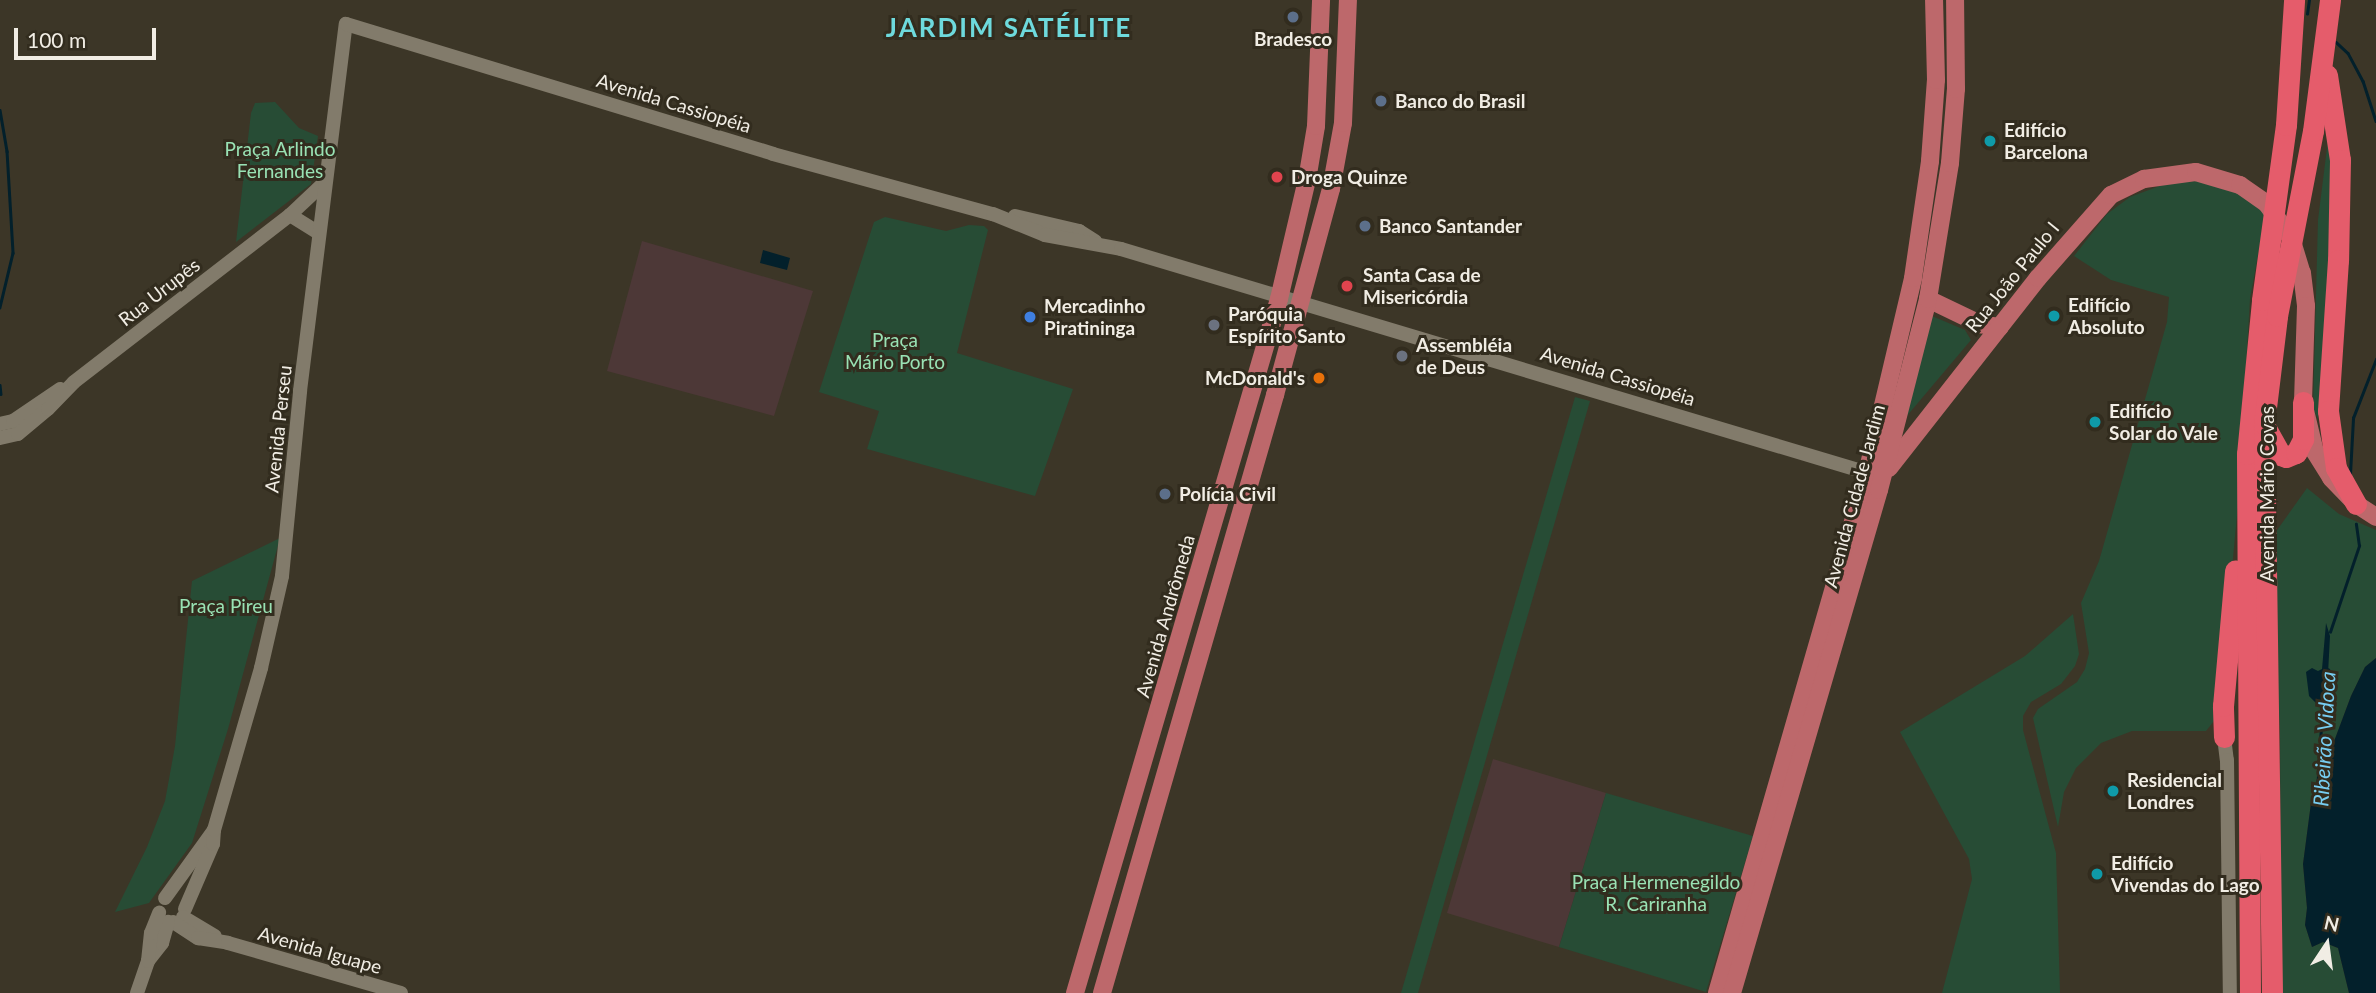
<!DOCTYPE html>
<meta charset="utf-8">
<style>
body{margin:0}
#map{position:relative;width:2376px;height:993px;overflow:hidden;background:#3c3627;font-family:Lato,sans-serif}
div>[style]{position:absolute}
.education>*{inset:0;background:#4d3837}
.green>*{inset:0;background:#274c35}
.water>*{inset:0;background:#03202b}
.stream>*{height:2.5px;margin:-1.25px;padding:0 1.25px;transform-origin:1.25px;border-radius:1.25px;background:#03202b}
.minor>*{height:14px;margin:-7px;padding:0 7px;transform-origin:7px;border-radius:7px;background:#827b6b}
.major>*{height:18px;margin:-9px;padding:0 9px;transform-origin:9px;border-radius:9px;background:#bd686b}
.highway>*{height:21px;margin:-10.5px;padding:0 10.5px;transform-origin:10.5px;border-radius:10.5px;background:#e55c6b}
.dots>*{width:19px;height:19px;translate:-50% -50%;box-sizing:border-box;border:4px solid #322c1e;border-radius:50%}
span{translate:-50% -50%;white-space:nowrap;text-align:center;line-height:1.15;-webkit-text-stroke:6px #322c1e;paint-order:stroke}
.poi-label{font-size:19px;color:#f1ede4;font-weight:700}
.left{translate:0 -50%;text-align:left}
.right{translate:-100% -50%;text-align:right}
.street-label{font-size:19px;color:#f1ede4}
.park-label{font-size:19px;color:#99e2b4}
.water-label{font-size:21px;color:#77cdf1;font-style:italic}
.district-label{font-size:26px;color:#6edadd;font-weight:700;letter-spacing:2px}
.north{position:absolute;left:2292px;top:909px;width:70px;height:70px;-webkit-text-stroke:5px #322c1e;paint-order:stroke;rotate:13deg;font-size:19px;font-weight:700;line-height:28px;text-align:center;color:#f1ede4}
.north::after{content:'';display:block;margin:auto;width:24px;height:32px;background:#f1ede4;clip-path:polygon(50% 0,100% 100%,50% 72%,0 100%)}
.scale{position:absolute;left:14px;top:28px;width:142px;height:32px;box-sizing:border-box;border:4px solid #f1ede4;border-top:0;padding-left:9px;font-size:21px;line-height:24px;white-space:nowrap;color:#f1ede4;-webkit-text-stroke:5px #322c1e;paint-order:stroke}
</style>
<div id="map">
<div class="education">
<div style="clip-path:polygon(642px 241px,813px 291px,774px 416px,607px 371px)"></div>
<div style="clip-path:polygon(1493px 759px,1606px 793px,1559px 947px,1447px 913px)"></div>
</div>
<div class="green">
<div style="clip-path:polygon(275px 102px,299px 128px,318px 136px,311px 184px,236px 242px,251px 113px,255px 103px)"></div>
<div style="clip-path:polygon(2328px 140px,2337px 157px,2318px 419px,2313px 408px,2318px 220px)"></div>
<div style="clip-path:polygon(2196px 181px,2241px 194px,2266px 211px,2250px 299px,2238px 505px,2218px 716px,2206px 731px,2132px 731px,2101px 743px,2076px 768px,2064px 792px,2058px 827px,2033px 718px,2038px 709px,2077px 682px,2085px 669px,2089px 653px,2081px 603px,2099px 561px,2167px 322px,2169px 297px,2111px 280px,2074px 256px,2107px 214px,2130px 197px,2165px 184px)"></div>
<div style="clip-path:polygon(885px 217px,946px 231px,969px 225px,984px 226px,988px 230px,957px 353px,1073px 389px,1035px 496px,867px 449px,879px 411px,819px 392px,874px 222px)"></div>
<div style="clip-path:polygon(1932px 316px,1965px 330px,1971px 340px,1906px 417px)"></div>
<div style="clip-path:polygon(1575px 397px,1590px 401px,1418px 993px,1401px 993px)"></div>
<div style="clip-path:polygon(2307px 488px,2339px 514px,2376px 530px,2376px 658px,2365px 667px,2351px 696px,2311px 803px,2303px 864px,2307px 908px,2305px 925px,2312px 947px,2323px 942px,2338px 948px,2349px 993px,2281px 993px,2280px 731px,2270px 540px)"></div>
<div style="clip-path:polygon(280px 538px,228px 729px,192px 843px,149px 903px,115px 912px,147px 847px,165px 801px,175px 746px,192px 581px)"></div>
<div style="clip-path:polygon(2073px 614px,2079px 654px,2075px 666px,2061px 684px,2031px 702px,2023px 716px,2023px 730px,2056px 853px,2060px 993px,1942px 993px,1972px 879px,1969px 859px,1900px 732px,2025px 656px)"></div>
<div style="clip-path:polygon(1606px 793px,1753px 836px,1706px 992px,1559px 947px)"></div>
</div>
<div class="water">
<div style="clip-path:polygon(763px 250px,790px 258px,787px 270px,760px 263px)"></div>
<div style="clip-path:polygon(2326px 623px,2330px 636px,2328px 674px,2324px 679px,2323px 702px,2316px 703px,2309px 696px,2306px 672px,2312px 668px,2318px 671px,2322px 669px)"></div>
<div style="clip-path:polygon(2376px 658px,2376px 993px,2349px 993px,2338px 948px,2323px 942px,2312px 947px,2305px 925px,2307px 908px,2303px 864px,2311px 803px,2351px 696px,2365px 667px)"></div>
</div>
<div class="stream">
<div style="left:2307px;top:14px;width:14px;rotate:-82deg"></div>
<div style="left:2336px;top:42px;width:16px;rotate:43deg"></div>
<div style="left:2348px;top:53px;width:32px;rotate:62deg"></div>
<div style="left:2363px;top:81px;width:42px;rotate:72deg"></div>
<div style="left:0;top:110px;width:42px;rotate:80.3deg"></div>
<div style="left:7px;top:151px;width:102px;rotate:86.6deg"></div>
<div style="left:13px;top:253px;width:56px;rotate:103.5deg"></div>
<div style="left:0;top:385px;width:9px;rotate:84deg"></div>
<div style="left:2350px;top:474px;width:56px;rotate:-86.9deg"></div>
<div style="left:2353px;top:418px;width:63px;rotate:-68.7deg"></div>
<div style="left:2330px;top:632px;width:91px;rotate:-71.4deg"></div>
<div style="left:2359px;top:546px;width:22px;rotate:-98deg"></div>
<div style="left:2317px;top:792px;width:113px;rotate:-86.5deg"></div>
<div style="left:2324px;top:679px;width:10px;rotate:-66deg"></div>
</div>
<div class="minor">
<div style="left:290px;top:215px;width:34px;rotate:32deg"></div>
<div style="left:1015px;top:216px;width:66px;rotate:13.2deg"></div>
<div style="left:1079px;top:231px;width:19px;rotate:32deg"></div>
<div style="left:0;top:424px;width:13px;rotate:-13deg"></div>
<div style="left:13px;top:421px;width:57px;rotate:-34.2deg"></div>
<div style="left:0;top:438px;width:18px;rotate:-13deg"></div>
<div style="left:18px;top:434px;width:39px;rotate:-40deg"></div>
<div style="left:48px;top:409px;width:37px;rotate:-46deg"></div>
<div style="left:74px;top:382px;width:273px;rotate:-37.7deg"></div>
<div style="left:290px;top:215px;width:48px;rotate:-43.3deg"></div>
<div style="left:2224px;top:737px;width:23px;rotate:83deg"></div>
<div style="left:2227px;top:760px;width:233px;rotate:89.3deg"></div>
<div style="left:165px;top:898px;width:84px;rotate:-54.2deg"></div>
<div style="left:185px;top:909px;width:71px;rotate:-66.7deg"></div>
<div style="left:213px;top:844px;width:14px;rotate:-86deg"></div>
<div style="left:214px;top:830px;width:169px;rotate:-73.8deg"></div>
<div style="left:261px;top:668px;width:94px;rotate:-77.1deg"></div>
<div style="left:282px;top:576px;width:186px;rotate:-84.4deg"></div>
<div style="left:300px;top:391px;width:370px;rotate:-82.9deg"></div>
<div style="left:346px;top:24px;width:446px;rotate:16.9deg"></div>
<div style="left:773px;top:154px;width:228px;rotate:15.3deg"></div>
<div style="left:993px;top:214px;width:56px;rotate:22deg"></div>
<div style="left:1045px;top:235px;width:77px;rotate:10.4deg"></div>
<div style="left:1121px;top:249px;width:787px;rotate:16.69deg"></div>
<div style="left:183px;top:917px;width:37px;rotate:31deg"></div>
<div style="left:173px;top:922px;width:30px;rotate:33deg"></div>
<div style="left:198px;top:938px;width:30px;rotate:9deg"></div>
<div style="left:228px;top:943px;width:180px;rotate:16.1deg"></div>
<div style="left:148px;top:961px;width:23px;rotate:-52deg"></div>
<div style="left:162px;top:943px;width:22px;rotate:-74deg"></div>
<div style="left:137px;top:993px;width:34px;rotate:-71deg"></div>
<div style="left:148px;top:961px;width:28px;rotate:-84deg"></div>
<div style="left:151px;top:933px;width:22px;rotate:-68deg"></div>
</div>
<div class="major">
<div style="left:1928px;top:299px;width:58px;rotate:25.7deg"></div>
<div style="left:1980px;top:324px;width:20px;rotate:9deg"></div>
<div style="left:1889px;top:468px;width:241px;rotate:-51.9deg"></div>
<div style="left:2038px;top:278px;width:111px;rotate:-48.7deg"></div>
<div style="left:2111px;top:195px;width:37px;rotate:-26deg"></div>
<div style="left:2144px;top:179px;width:52px;rotate:-7.7deg"></div>
<div style="left:2196px;top:172px;width:46px;rotate:16.5deg"></div>
<div style="left:2240px;top:185px;width:33px;rotate:35deg"></div>
<div style="left:2267px;top:204px;width:42px;rotate:54.8deg"></div>
<div style="left:2291px;top:238px;width:37px;rotate:73deg"></div>
<div style="left:2302px;top:273px;width:33px;rotate:83deg"></div>
<div style="left:2306px;top:306px;width:96px;rotate:91.8deg"></div>
<div style="left:2303px;top:402px;width:51px;rotate:76.5deg"></div>
<div style="left:2315px;top:452px;width:31px;rotate:58deg"></div>
<div style="left:2331px;top:478px;width:36px;rotate:46deg"></div>
<div style="left:2356px;top:504px;width:24px;rotate:33deg"></div>
<div style="left:1075px;top:993px;width:723px;rotate:-73.62deg"></div>
<div style="left:1279px;top:299px;width:122px;rotate:-76.8deg"></div>
<div style="left:1307px;top:180px;width:55px;rotate:-80.5deg"></div>
<div style="left:1316px;top:126px;width:126px;rotate:-87.7deg"></div>
<div style="left:1102px;top:993px;width:623px;rotate:-73.86deg"></div>
<div style="left:1275px;top:395px;width:213px;rotate:-74.8deg"></div>
<div style="left:1331px;top:189px;width:67px;rotate:-79.7deg"></div>
<div style="left:1343px;top:123px;width:123px;rotate:-87.7deg"></div>
<div style="left:1717px;top:993px;width:541px;rotate:-73.91deg"></div>
<div style="left:1867px;top:473px;width:200px;rotate:-76.7deg"></div>
<div style="left:1913px;top:278px;width:118px;rotate:-81.7deg"></div>
<div style="left:1930px;top:161px;width:81px;rotate:-85.8deg"></div>
<div style="left:1936px;top:80px;width:80px;rotate:-91.4deg"></div>
<div style="left:1732px;top:993px;width:524px;rotate:-73.71deg"></div>
<div style="left:1879px;top:490px;width:197px;rotate:-75.6deg"></div>
<div style="left:1928px;top:299px;width:138px;rotate:-80.8deg"></div>
<div style="left:1950px;top:163px;width:74px;rotate:-85.4deg"></div>
<div style="left:1956px;top:89px;width:89px;rotate:-90.6deg"></div>
</div>
<div class="highway">
<div style="left:2327px;top:75px;width:86px;rotate:81.3deg"></div>
<div style="left:2340px;top:160px;width:100px;rotate:91.1deg"></div>
<div style="left:2338px;top:260px;width:151px;rotate:93.8deg"></div>
<div style="left:2328px;top:411px;width:58px;rotate:82deg"></div>
<div style="left:2336px;top:468px;width:41px;rotate:60.9deg"></div>
<div style="left:2267px;top:430px;width:29px;rotate:61deg"></div>
<div style="left:2281px;top:455px;width:5px;rotate:22deg"></div>
<div style="left:2286px;top:457px;width:11px;rotate:-22deg"></div>
<div style="left:2296px;top:453px;width:16px;rotate:-63deg"></div>
<div style="left:2303px;top:439px;width:37px;rotate:-90deg"></div>
<div style="left:2224px;top:737px;width:31px;rotate:-92deg"></div>
<div style="left:2223px;top:706px;width:136px;rotate:-84.9deg"></div>
<div style="left:2250px;top:993px;width:539px;rotate:-90.32deg"></div>
<div style="left:2247px;top:454px;width:155px;rotate:-84.4deg"></div>
<div style="left:2262px;top:300px;width:177px;rotate:-82.2deg"></div>
<div style="left:2286px;top:125px;width:125px;rotate:-86.3deg"></div>
<div style="left:2272px;top:993px;width:569px;rotate:-90.81deg"></div>
<div style="left:2264px;top:424px;width:109px;rotate:-83.1deg"></div>
<div style="left:2277px;top:316px;width:188px;rotate:-79deg"></div>
<div style="left:2313px;top:131px;width:132px;rotate:-82.6deg"></div>
</div>
<div class="dots">
<div style="left:1293px;top:17px;background:#5c6f8a"></div>
<div style="left:1381px;top:101px;background:#5c6f8a"></div>
<div style="left:1990px;top:141px;background:#0f9aa8"></div>
<div style="left:1277px;top:177px;background:#e0444e"></div>
<div style="left:1365px;top:226px;background:#5c6f8a"></div>
<div style="left:1347px;top:286px;background:#e0444e"></div>
<div style="left:2054px;top:316px;background:#0f9aa8"></div>
<div style="left:1030px;top:317px;background:#3f7fe0"></div>
<div style="left:1214px;top:325px;background:#6b7280"></div>
<div style="left:1402px;top:356px;background:#6b7280"></div>
<div style="left:1319px;top:378px;background:#e8710a"></div>
<div style="left:2095px;top:422px;background:#0f9aa8"></div>
<div style="left:1165px;top:494px;background:#5c6f8a"></div>
<div style="left:2113px;top:791px;background:#0f9aa8"></div>
<div style="left:2097px;top:874px;background:#0f9aa8"></div>
</div>
<div class="poi-label">
<span style="left:1293px;top:39px">Bradesco</span>
<span class="left" style="left:1395px;top:101px">Banco do Brasil</span>
<span class="left" style="left:2004px;top:141px">Edifício<br>Barcelona</span>
<span class="left" style="left:1291px;top:177px">Droga Quinze</span>
<span class="left" style="left:1379px;top:226px">Banco Santander</span>
<span class="left" style="left:1363px;top:286px">Santa Casa de<br>Misericórdia</span>
<span class="left" style="left:2068px;top:316px">Edifício<br>Absoluto</span>
<span class="left" style="left:1044px;top:317px">Mercadinho<br>Piratininga</span>
<span class="left" style="left:1228px;top:325px">Paróquia<br>Espírito Santo</span>
<span class="left" style="left:1416px;top:356px">Assembléia<br>de Deus</span>
<span class="right" style="left:1305px;top:378px">McDonald's</span>
<span class="left" style="left:2109px;top:422px">Edifício<br>Solar do Vale</span>
<span class="left" style="left:1179px;top:494px">Polícia Civil</span>
<span class="left" style="left:2127px;top:791px">Residencial<br>Londres</span>
<span class="left" style="left:2111px;top:874px">Edifício<br>Vivendas do Lago</span>
</div>
<div class="street-label">
<span style="left:674px;top:103px;rotate:17deg">Avenida Cassiopéia</span>
<span style="left:2012px;top:277px;rotate:-51deg">Rua João Paulo I</span>
<span style="left:159px;top:292px;rotate:-38deg">Rua Urupês</span>
<span style="left:1618px;top:376px;rotate:17deg">Avenida Cassiopéia</span>
<span style="left:278px;top:429px;rotate:-84deg">Avenida Perseu</span>
<span style="left:2267px;top:494px;rotate:-90deg">Avenida Mário Covas</span>
<span style="left:1854px;top:496px;rotate:-75deg">Avenida Cidade Jardim</span>
<span style="left:1165px;top:616px;rotate:-74deg">Avenida Andrômeda</span>
<span style="left:320px;top:950px;rotate:16deg">Avenida Iguape</span>
</div>
<div class="park-label">
<span style="left:280px;top:160px">Praça Arlindo<br>Fernandes</span>
<span style="left:895px;top:351px">Praça<br>Mário Porto</span>
<span style="left:226px;top:606px">Praça Pireu</span>
<span style="left:1656px;top:893px">Praça Hermenegildo<br>R. Cariranha</span>
</div>
<div class="water-label">
<span style="left:2324px;top:739px;rotate:-87deg">Ribeirão Vidoca</span>
</div>
<div class="district-label">
<span style="left:1009px;top:28px">JARDIM SATÉLITE</span>
</div>
<div class="north">N</div>
<div class="scale">100 m</div>
</div>
